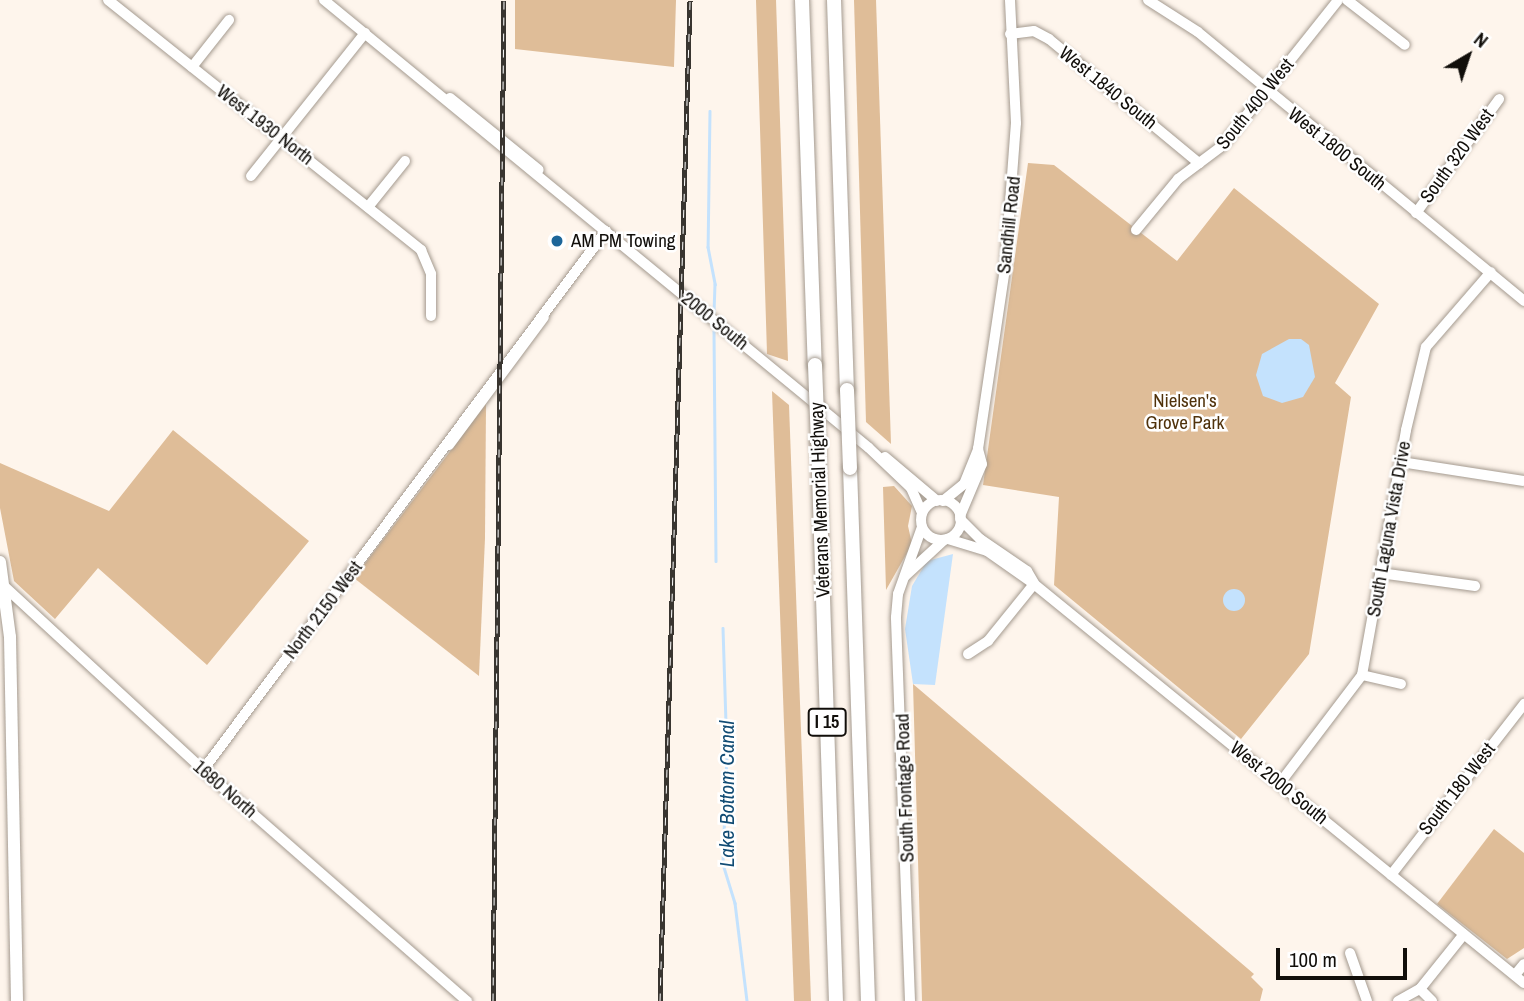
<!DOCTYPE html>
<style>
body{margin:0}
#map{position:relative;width:1524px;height:1001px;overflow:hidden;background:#fef5ec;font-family:"Archivo Narrow",sans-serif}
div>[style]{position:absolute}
.green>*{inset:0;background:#dfbd98}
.water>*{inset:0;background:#c4e2fd}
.round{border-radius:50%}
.stream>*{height:2.5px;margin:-1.25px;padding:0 1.25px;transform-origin:1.25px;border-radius:1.25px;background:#c4e2fd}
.roads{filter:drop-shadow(0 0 2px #a49a8f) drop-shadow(0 0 2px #a49a8f)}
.minor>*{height:10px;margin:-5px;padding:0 5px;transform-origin:5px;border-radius:5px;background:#fff}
.minor>.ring{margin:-5px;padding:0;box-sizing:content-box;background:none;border:10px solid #fff;border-radius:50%}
.major>*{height:12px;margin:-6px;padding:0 6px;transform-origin:6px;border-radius:6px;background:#fff}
.highway>*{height:14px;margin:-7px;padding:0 7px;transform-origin:7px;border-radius:7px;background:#fff}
.rail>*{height:5px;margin-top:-2.5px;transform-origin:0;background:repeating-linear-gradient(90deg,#fff 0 8px,#393530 0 16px);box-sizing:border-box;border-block:2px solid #393530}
.bridges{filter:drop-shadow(0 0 2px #a49a8f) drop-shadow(0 0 2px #a49a8f)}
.highway-bridge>*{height:14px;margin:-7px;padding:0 7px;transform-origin:7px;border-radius:7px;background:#fff}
.dots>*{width:19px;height:19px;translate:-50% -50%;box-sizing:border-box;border:4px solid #fff;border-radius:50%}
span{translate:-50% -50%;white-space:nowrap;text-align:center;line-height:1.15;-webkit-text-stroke:5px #fff;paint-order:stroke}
.shield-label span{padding:2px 5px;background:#fff;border:2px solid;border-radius:5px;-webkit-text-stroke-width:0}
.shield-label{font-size:18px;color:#110e0a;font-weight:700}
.street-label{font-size:19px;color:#110e0a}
.poi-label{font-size:19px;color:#110e0a}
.left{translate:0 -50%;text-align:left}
.park-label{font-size:19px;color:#50320b}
.water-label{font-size:21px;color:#124c74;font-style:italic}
.north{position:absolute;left:1433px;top:21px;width:70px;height:70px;-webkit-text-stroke:5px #fff;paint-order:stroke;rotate:39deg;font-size:19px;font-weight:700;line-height:28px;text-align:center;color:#110e0a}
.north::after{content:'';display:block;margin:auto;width:24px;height:32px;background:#110e0a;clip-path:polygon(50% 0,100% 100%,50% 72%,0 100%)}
.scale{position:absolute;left:1276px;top:948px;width:131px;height:32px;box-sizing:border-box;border:4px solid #110e0a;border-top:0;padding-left:9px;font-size:21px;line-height:24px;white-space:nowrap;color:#110e0a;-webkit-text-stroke:5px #fff;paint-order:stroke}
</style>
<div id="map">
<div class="green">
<div style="clip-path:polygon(515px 0,676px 0,674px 67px,515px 49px)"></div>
<div style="clip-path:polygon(756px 0,776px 0,788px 361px,767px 354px)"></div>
<div style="clip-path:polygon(854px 0,876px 0,891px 444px,866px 422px)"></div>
<div style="clip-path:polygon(1028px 163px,1054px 165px,1177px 261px,1234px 188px,1379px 304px,1335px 383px,1351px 397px,1309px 654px,1241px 739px,1054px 585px,1059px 497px,983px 485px)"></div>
<div style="clip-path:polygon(772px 391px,789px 405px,811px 1001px,794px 1001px)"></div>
<div style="clip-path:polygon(486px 404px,485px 538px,479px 676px,354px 578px)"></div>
<div style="clip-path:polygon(173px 430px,309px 541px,207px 665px,98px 568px,55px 619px,14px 581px,0 508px,0 463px,109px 511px)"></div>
<div style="clip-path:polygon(894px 486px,912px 506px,908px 526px,912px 544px,886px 590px,883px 487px)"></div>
<div style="clip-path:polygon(913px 684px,1254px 974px,1251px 977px,1263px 989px,1260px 1001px,922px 1001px)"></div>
<div style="clip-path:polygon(1494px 829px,1524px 853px,1524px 948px,1507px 959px,1437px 904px)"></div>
</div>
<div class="water">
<div style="clip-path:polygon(1289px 339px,1301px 339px,1309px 345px,1315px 377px,1303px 397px,1282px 403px,1263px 396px,1256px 375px,1262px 354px)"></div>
<div style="clip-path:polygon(953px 554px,935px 685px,913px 684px,905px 629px,912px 586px,927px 561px)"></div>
<div class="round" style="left:1223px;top:589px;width:22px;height:22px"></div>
</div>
<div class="stream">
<div style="left:710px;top:111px;width:136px;rotate:90.8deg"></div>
<div style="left:708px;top:247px;width:38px;rotate:79deg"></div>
<div style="left:715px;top:284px;width:29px;rotate:92deg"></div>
<div style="left:714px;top:331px;width:230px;rotate:89.5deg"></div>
<div style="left:723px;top:628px;width:125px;rotate:88.2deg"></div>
<div style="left:727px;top:753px;width:111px;rotate:92.1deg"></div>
<div style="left:723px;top:864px;width:41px;rotate:72.9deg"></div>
<div style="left:735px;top:903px;width:99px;rotate:83deg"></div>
</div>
<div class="roads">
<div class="minor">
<div style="left:108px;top:0;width:401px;rotate:38.6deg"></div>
<div style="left:421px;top:250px;width:26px;rotate:67deg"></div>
<div style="left:431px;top:274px;width:42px;rotate:90deg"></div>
<div style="left:324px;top:0;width:705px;rotate:39.42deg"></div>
<div style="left:869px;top:448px;width:58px;rotate:43.6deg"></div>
<div style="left:911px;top:488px;width:27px;rotate:66deg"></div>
<div style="left:1148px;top:0;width:59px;rotate:32.6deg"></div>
<div style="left:1198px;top:32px;width:423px;rotate:39.5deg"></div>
<div style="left:1347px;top:0;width:73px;rotate:37.8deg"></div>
<div style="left:1010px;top:34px;width:24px;rotate:-7deg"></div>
<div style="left:1034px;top:31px;width:17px;rotate:28deg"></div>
<div style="left:1049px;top:39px;width:195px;rotate:39.6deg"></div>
<div style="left:192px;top:67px;width:60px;rotate:-51.8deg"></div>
<div style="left:450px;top:98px;width:114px;rotate:39deg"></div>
<div style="left:251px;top:176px;width:183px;rotate:-51.4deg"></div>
<div style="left:368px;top:207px;width:59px;rotate:-51.2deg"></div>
<div style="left:1416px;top:213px;width:141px;rotate:-53.9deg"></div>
<div style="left:1136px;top:230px;width:66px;rotate:-50.5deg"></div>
<div style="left:1178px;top:179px;width:55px;rotate:-36.9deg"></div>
<div style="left:1222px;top:146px;width:186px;rotate:-51.5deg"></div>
<div style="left:449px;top:445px;width:159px;rotate:-53.4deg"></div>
<div style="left:885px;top:457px;width:68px;rotate:40.2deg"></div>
<div style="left:1401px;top:462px;width:124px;rotate:8.8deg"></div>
<div class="ring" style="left:921px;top:500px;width:30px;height:30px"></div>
<div style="left:943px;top:501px;width:27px;rotate:-39deg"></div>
<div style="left:964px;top:484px;width:38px;rotate:-68deg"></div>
<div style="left:978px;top:449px;width:182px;rotate:-81.5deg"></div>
<div style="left:1005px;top:269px;width:146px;rotate:-85.7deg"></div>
<div style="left:1016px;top:123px;width:123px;rotate:-92.8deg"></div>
<div style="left:960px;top:516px;width:56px;rotate:-67.1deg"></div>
<div style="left:982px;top:464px;width:16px;rotate:-105deg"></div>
<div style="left:960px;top:519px;width:28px;rotate:45deg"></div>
<div style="left:980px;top:539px;width:57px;rotate:34.2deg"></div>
<div style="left:1027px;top:571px;width:14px;rotate:60deg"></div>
<div style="left:948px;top:539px;width:41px;rotate:17.1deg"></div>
<div style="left:987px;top:551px;width:57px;rotate:35.1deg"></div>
<div style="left:1034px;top:584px;width:632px;rotate:39.16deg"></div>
<div style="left:1380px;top:573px;width:96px;rotate:7.8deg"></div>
<div style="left:905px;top:576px;width:53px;rotate:-42.7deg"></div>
<div style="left:5px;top:587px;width:270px;rotate:42.7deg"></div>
<div style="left:203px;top:770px;width:351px;rotate:41.2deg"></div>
<div style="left:968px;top:654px;width:24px;rotate:-33deg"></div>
<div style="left:988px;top:641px;width:73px;rotate:-51.1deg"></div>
<div style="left:1362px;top:675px;width:40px;rotate:13deg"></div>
<div style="left:203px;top:770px;width:673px;rotate:-53.22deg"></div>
<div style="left:1280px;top:783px;width:136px;rotate:-52.8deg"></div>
<div style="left:1362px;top:675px;width:249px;rotate:-79.8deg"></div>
<div style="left:1406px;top:430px;width:85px;rotate:-76.5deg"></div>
<div style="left:1426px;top:347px;width:99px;rotate:-49.1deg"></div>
<div style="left:1391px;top:875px;width:217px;rotate:-52.1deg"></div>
<div style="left:1350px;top:953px;width:51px;rotate:70.5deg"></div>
<div style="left:1515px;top:975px;width:14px;rotate:-51deg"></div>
<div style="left:1420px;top:989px;width:17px;rotate:45deg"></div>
<div style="left:910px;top:1001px;width:384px;rotate:-92.1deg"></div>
<div style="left:896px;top:617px;width:23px;rotate:-85deg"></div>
<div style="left:898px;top:594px;width:71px;rotate:-70.3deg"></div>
<div style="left:1398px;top:1001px;width:25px;rotate:-29deg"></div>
<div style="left:1420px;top:989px;width:70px;rotate:-51.3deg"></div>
</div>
<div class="major">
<div style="left:0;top:562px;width:76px;rotate:82.4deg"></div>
<div style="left:10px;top:637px;width:364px;rotate:88.9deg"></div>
</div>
<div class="highway">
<div style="left:802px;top:0;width:365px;rotate:88deg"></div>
<div style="left:834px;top:0;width:390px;rotate:88.1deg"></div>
<div style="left:818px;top:442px;width:559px;rotate:88.16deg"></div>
<div style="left:850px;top:468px;width:533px;rotate:88.07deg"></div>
</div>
</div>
<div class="rail">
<div style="left:493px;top:1001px;width:1001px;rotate:-89.37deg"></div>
<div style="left:660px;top:1001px;width:1001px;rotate:-88.28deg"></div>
</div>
<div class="bridges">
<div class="highway-bridge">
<div style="left:815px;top:365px;width:77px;rotate:87.8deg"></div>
<div style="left:847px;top:390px;width:78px;rotate:87.8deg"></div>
</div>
</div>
<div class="dots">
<div style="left:557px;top:241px;background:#1d6699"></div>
</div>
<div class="shield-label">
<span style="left:827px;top:722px">I 15</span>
</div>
<div class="street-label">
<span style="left:1108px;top:88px;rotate:39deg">West 1840 South</span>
<span style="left:1255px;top:104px;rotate:-51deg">South 400 West</span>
<span style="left:265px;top:125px;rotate:38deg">West 1930 North</span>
<span style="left:1337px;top:149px;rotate:39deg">West 1800 South</span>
<span style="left:1457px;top:156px;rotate:-54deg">South 320 West</span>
<span style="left:1009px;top:225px;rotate:-84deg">Sandhill Road</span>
<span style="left:715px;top:321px;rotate:39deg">2000 South</span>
<span style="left:820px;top:500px;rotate:-92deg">Veterans Memorial Highway</span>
<span style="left:1389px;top:529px;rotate:-80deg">South Laguna Vista Drive</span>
<span style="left:323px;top:610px;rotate:-53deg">North 2150 West</span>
<span style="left:1279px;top:783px;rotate:39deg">West 2000 South</span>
<span style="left:905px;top:788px;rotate:-92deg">South Frontage Road</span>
<span style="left:225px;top:789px;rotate:41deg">1680 North</span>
<span style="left:1457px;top:789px;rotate:-52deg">South 180 West</span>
</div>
<div class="poi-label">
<span class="left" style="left:571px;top:241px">AM PM Towing</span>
</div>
<div class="park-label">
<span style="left:1185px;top:412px">Nielsen's<br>Grove Park</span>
</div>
<div class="water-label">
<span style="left:727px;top:794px;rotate:-90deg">Lake Bottom Canal</span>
</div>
<div class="north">N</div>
<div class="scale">100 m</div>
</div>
